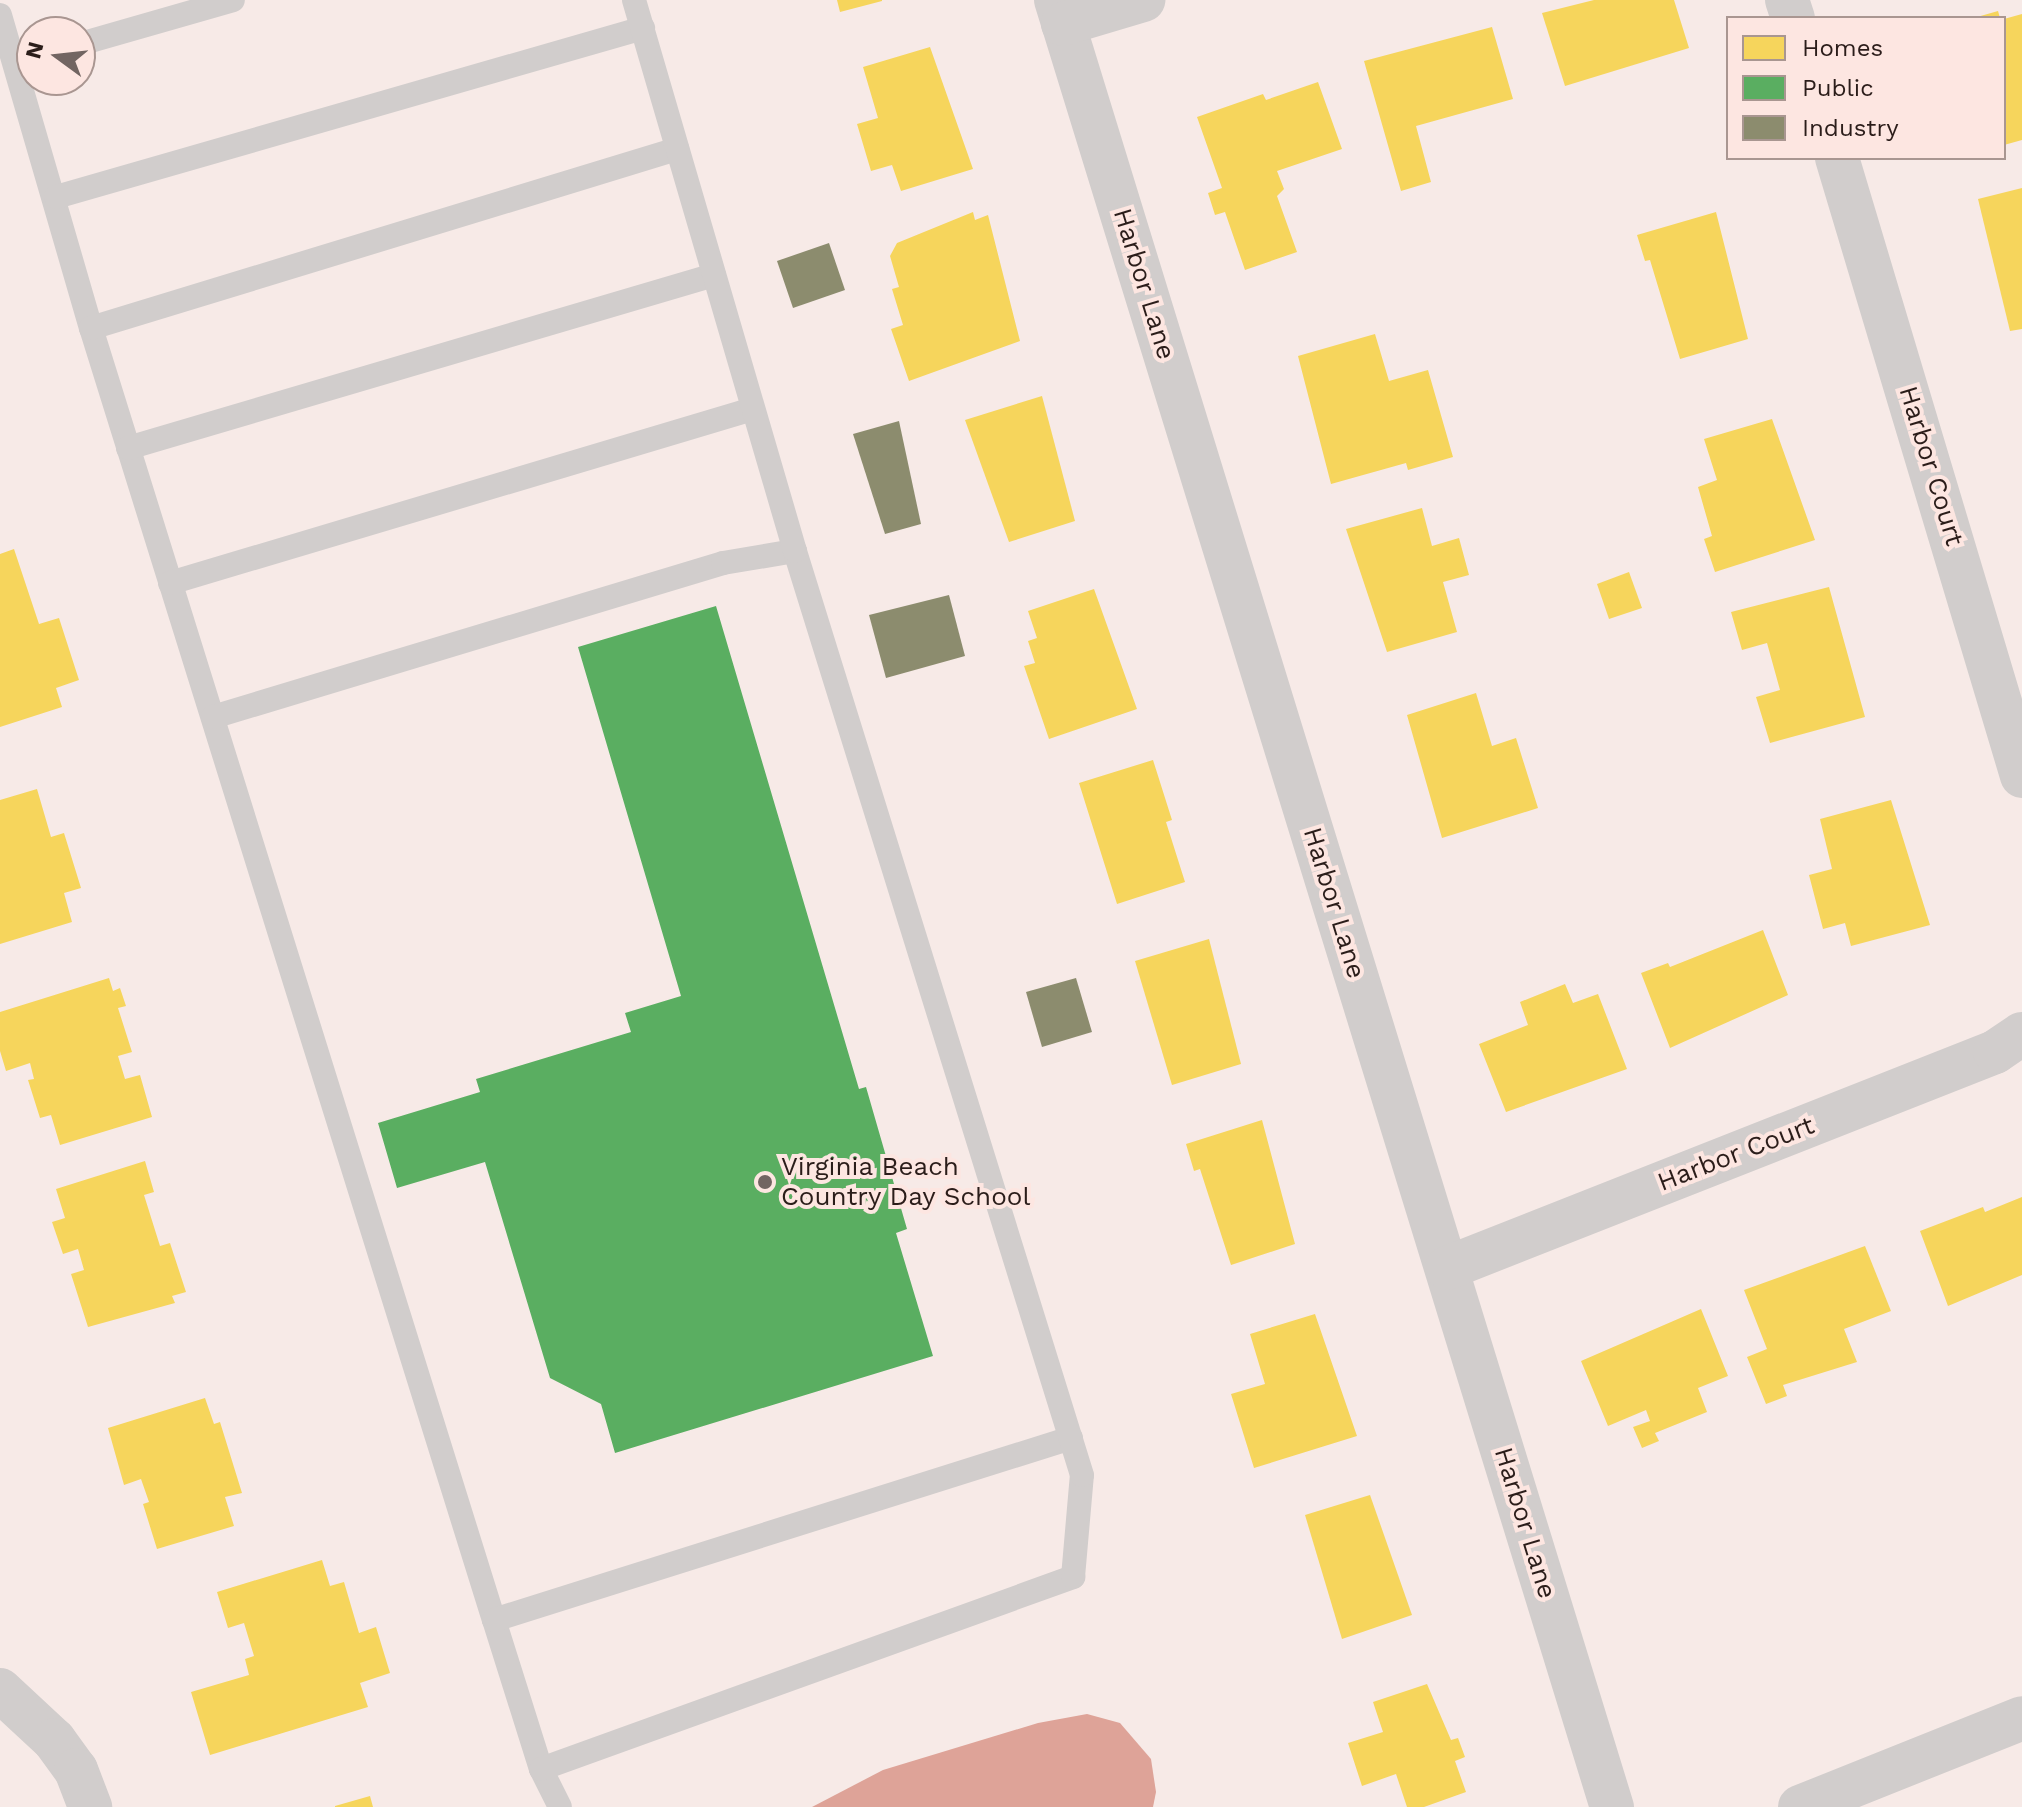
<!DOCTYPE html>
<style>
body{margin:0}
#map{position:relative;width:2022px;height:1807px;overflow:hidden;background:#f7eae7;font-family:"Work Sans",sans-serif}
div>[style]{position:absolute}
.water>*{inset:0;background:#dea398}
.homes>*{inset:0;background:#f6d55c}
.public>*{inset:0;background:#5aae61}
.industry>*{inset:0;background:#8c8c6e}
.lane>*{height:24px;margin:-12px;padding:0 12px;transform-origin:12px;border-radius:12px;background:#d1cdcc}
.street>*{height:44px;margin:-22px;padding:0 22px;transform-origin:22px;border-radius:22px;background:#d1cdcc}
.primary>*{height:44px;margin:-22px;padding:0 22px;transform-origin:22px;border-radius:22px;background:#d1cdcc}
.dots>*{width:22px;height:22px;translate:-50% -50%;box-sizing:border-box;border:4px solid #fde6e1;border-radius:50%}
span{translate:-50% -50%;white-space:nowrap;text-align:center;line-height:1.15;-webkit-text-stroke:8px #fde6e1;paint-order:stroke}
.street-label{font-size:26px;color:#2b1d1a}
.poi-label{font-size:26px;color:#2b1d1a}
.left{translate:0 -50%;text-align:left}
.legend{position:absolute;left:1726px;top:16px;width:280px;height:144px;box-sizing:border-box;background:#fde6e1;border:2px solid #a99691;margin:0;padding:10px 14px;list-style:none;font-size:24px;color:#2b1d1a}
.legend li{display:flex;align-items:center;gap:16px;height:40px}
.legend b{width:40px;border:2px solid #a99691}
.north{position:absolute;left:16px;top:16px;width:80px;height:80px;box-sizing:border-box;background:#fde6e1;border:2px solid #a99691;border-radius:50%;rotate:285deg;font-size:22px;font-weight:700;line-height:32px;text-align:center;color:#2b1d1a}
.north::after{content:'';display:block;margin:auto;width:28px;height:36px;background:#726562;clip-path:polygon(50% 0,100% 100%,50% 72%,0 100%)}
</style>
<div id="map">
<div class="water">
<div style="clip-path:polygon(1087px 1714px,1120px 1723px,1151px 1759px,1156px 1792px,1153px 1807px,812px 1807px,883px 1770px,1038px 1723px)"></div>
</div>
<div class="homes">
<div style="clip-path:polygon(837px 0,882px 0,882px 1px,840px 12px)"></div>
<div style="clip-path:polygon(1594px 0,1674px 0,1689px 48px,1565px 86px,1542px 13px)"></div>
<div style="clip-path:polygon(1998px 11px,2000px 18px,1977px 18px,1977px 17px)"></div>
<div style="clip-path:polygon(2022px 14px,2022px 140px,2004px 145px,2004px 19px)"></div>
<div style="clip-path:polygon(1492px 27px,1513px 99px,1416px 126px,1431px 182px,1401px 191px,1364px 61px)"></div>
<div style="clip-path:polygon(930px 47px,973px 169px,901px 191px,892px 165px,871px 171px,857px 124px,878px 118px,863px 67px)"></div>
<div style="clip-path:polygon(1318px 82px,1342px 149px,1277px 171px,1284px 189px,1277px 196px,1297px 252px,1245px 270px,1225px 212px,1215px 215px,1208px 193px,1222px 188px,1197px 117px,1263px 94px,1266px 100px)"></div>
<div style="clip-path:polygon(2022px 188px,2022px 329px,2010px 331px,1978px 199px)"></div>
<div style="clip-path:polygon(973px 212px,975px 220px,988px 215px,1020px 341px,909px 381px,891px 329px,903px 325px,892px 289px,899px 287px,890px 256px,897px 243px)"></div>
<div style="clip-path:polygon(1716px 212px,1748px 339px,1680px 359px,1650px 260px,1645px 261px,1637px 235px)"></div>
<div style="clip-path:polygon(1375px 334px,1389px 381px,1428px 370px,1453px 457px,1408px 470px,1406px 463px,1331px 484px,1298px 356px)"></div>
<div style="clip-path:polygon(1042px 396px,1075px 521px,1009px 542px,965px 420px)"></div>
<div style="clip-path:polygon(1772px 419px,1815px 540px,1715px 572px,1704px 539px,1712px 536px,1698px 487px,1717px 480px,1704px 439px)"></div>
<div style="clip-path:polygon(1422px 508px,1432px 546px,1459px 538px,1469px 575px,1443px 582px,1457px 632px,1387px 652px,1346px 529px)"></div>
<div style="clip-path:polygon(14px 549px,39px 624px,59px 618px,79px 680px,56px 688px,62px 707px,0 727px,0 554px)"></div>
<div style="clip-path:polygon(1629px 572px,1642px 608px,1609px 619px,1597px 584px)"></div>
<div style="clip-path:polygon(1829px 587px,1865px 717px,1770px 743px,1756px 697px,1780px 690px,1767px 643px,1742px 650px,1731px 612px)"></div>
<div style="clip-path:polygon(1094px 589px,1137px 709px,1049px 739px,1024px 666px,1035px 663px,1028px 641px,1037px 638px,1028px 611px)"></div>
<div style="clip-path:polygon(1476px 693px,1492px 746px,1516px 738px,1538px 808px,1442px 838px,1407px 715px)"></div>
<div style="clip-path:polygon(1153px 760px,1172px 820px,1166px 822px,1185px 882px,1117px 904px,1079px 783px)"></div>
<div style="clip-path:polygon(37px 789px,51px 837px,64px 833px,81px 888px,64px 893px,72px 922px,0 944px,0 800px)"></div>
<div style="clip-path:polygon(1891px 800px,1930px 925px,1851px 946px,1845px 923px,1823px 929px,1809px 875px,1832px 869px,1820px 819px)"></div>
<div style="clip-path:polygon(1763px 930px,1788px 995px,1670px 1048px,1641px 973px,1668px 963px,1670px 967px)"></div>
<div style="clip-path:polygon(1209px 939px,1241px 1064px,1172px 1085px,1135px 961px)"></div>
<div style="clip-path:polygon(109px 978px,113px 991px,120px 988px,126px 1006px,118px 1008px,132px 1052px,118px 1056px,125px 1079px,140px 1075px,152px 1117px,60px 1145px,51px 1115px,40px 1118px,28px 1080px,34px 1079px,30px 1063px,6px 1071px,0 1051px,0 1012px)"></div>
<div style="clip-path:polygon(1565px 984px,1573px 1003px,1598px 994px,1627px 1069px,1506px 1112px,1479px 1044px,1528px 1025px,1520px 1002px)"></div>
<div style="clip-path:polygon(1262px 1120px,1295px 1244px,1231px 1265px,1200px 1169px,1194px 1171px,1186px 1144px)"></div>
<div style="clip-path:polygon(145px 1161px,154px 1192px,144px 1195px,160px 1246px,170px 1243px,186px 1292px,172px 1296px,175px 1303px,88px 1327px,71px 1274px,84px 1270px,78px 1249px,63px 1254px,52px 1222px,65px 1218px,56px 1189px)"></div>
<div style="clip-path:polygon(2022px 1197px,2022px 1275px,1948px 1306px,1920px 1231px,1983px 1207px,1985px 1212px)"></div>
<div style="clip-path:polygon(1865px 1246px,1891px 1311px,1844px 1329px,1857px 1362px,1783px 1385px,1787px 1396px,1766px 1404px,1747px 1357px,1767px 1349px,1744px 1290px)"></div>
<div style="clip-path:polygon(1701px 1309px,1728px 1376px,1698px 1388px,1707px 1412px,1655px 1433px,1659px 1441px,1642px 1448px,1633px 1427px,1650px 1421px,1646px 1410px,1608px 1426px,1581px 1361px)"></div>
<div style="clip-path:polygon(1315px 1314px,1357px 1436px,1254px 1468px,1231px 1394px,1265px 1384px,1250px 1334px)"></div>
<div style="clip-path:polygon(205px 1398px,214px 1424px,220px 1422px,242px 1493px,225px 1497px,234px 1526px,157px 1549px,143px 1504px,149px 1502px,141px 1479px,124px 1485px,108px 1428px)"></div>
<div style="clip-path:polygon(1370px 1495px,1412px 1615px,1342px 1639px,1305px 1515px)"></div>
<div style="clip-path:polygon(322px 1560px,330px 1586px,344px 1582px,359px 1633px,376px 1627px,390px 1673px,360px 1683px,368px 1707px,210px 1755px,191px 1692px,249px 1675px,245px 1659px,254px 1656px,244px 1623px,228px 1628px,217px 1592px)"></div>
<div style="clip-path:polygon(1427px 1684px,1451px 1740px,1458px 1738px,1465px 1757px,1455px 1761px,1466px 1792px,1424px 1807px,1407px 1807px,1396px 1774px,1362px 1786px,1348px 1743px,1383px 1732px,1373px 1702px)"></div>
<div style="clip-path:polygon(370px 1796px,373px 1807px,335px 1807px,335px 1806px)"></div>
</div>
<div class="public">
<div style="clip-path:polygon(716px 606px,859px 1089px,866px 1087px,907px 1229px,896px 1233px,933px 1356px,615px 1453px,601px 1404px,550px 1378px,485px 1162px,397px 1188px,378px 1123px,480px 1092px,476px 1079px,631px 1032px,625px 1013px,681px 996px,578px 647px)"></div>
</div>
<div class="industry">
<div style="clip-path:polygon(829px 243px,845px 290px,793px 308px,777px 261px)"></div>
<div style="clip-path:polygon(899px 421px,921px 524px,885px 534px,853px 434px)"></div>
<div style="clip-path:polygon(949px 595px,965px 656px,886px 678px,869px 615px)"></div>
<div style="clip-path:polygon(1076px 978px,1092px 1032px,1042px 1047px,1026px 992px)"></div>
</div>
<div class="lane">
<div style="left:0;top:15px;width:326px;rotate:73.8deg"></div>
<div style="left:91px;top:328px;width:1353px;rotate:72.68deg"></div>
<div style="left:494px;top:1620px;width:156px;rotate:72.5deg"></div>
<div style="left:541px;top:1769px;width:42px;rotate:63.4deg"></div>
<div style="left:80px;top:44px;width:159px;rotate:-16deg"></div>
<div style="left:56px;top:197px;width:611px;rotate:-16.06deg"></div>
<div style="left:91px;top:328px;width:613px;rotate:-16.99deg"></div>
<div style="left:128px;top:448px;width:611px;rotate:-16.45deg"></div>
<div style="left:170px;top:583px;width:608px;rotate:-16.62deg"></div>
<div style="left:213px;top:717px;width:533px;rotate:-16.8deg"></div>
<div style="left:723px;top:563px;width:73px;rotate:-9.5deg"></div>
<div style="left:494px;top:1620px;width:605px;rotate:-17.51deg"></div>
<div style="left:541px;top:1769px;width:566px;rotate:-19.84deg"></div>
<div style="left:1073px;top:1577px;width:102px;rotate:-85deg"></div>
<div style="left:1082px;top:1475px;width:968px;rotate:-107.26deg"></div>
<div style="left:795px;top:551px;width:574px;rotate:-106.29deg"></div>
</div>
<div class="street">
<div style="left:1056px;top:0;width:1891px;rotate:72.9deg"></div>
<div style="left:1787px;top:0;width:19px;rotate:72deg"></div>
<div style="left:1063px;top:24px;width:84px;rotate:-16.7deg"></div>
<div style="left:1837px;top:158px;width:645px;rotate:73.33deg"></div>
<div style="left:1447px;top:1268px;width:589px;rotate:-21.51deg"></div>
<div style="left:1995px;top:1052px;width:32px;rotate:-34deg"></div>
<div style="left:0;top:1690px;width:74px;rotate:42.8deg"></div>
<div style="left:54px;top:1740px;width:37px;rotate:54deg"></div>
<div style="left:76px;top:1770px;width:40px;rotate:69deg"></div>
</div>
<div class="primary">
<div style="left:1800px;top:1807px;width:239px;rotate:-21.8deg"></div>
</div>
<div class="dots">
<div style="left:765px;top:1182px;background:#726562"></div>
</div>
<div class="street-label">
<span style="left:1144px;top:284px;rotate:73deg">Harbor Lane</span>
<span style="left:1931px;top:466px;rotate:73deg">Harbor Court</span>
<span style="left:1334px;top:903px;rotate:73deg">Harbor Lane</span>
<span style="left:1736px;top:1154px;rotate:-21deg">Harbor Court</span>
<span style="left:1525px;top:1523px;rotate:73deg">Harbor Lane</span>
</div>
<div class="poi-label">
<span class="left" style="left:781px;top:1182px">Virginia Beach<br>Country Day School</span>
</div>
<ul class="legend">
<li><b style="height:22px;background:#f6d55c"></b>Homes</li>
<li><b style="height:22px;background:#5aae61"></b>Public</li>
<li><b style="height:22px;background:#8c8c6e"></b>Industry</li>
</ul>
<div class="north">N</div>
</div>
